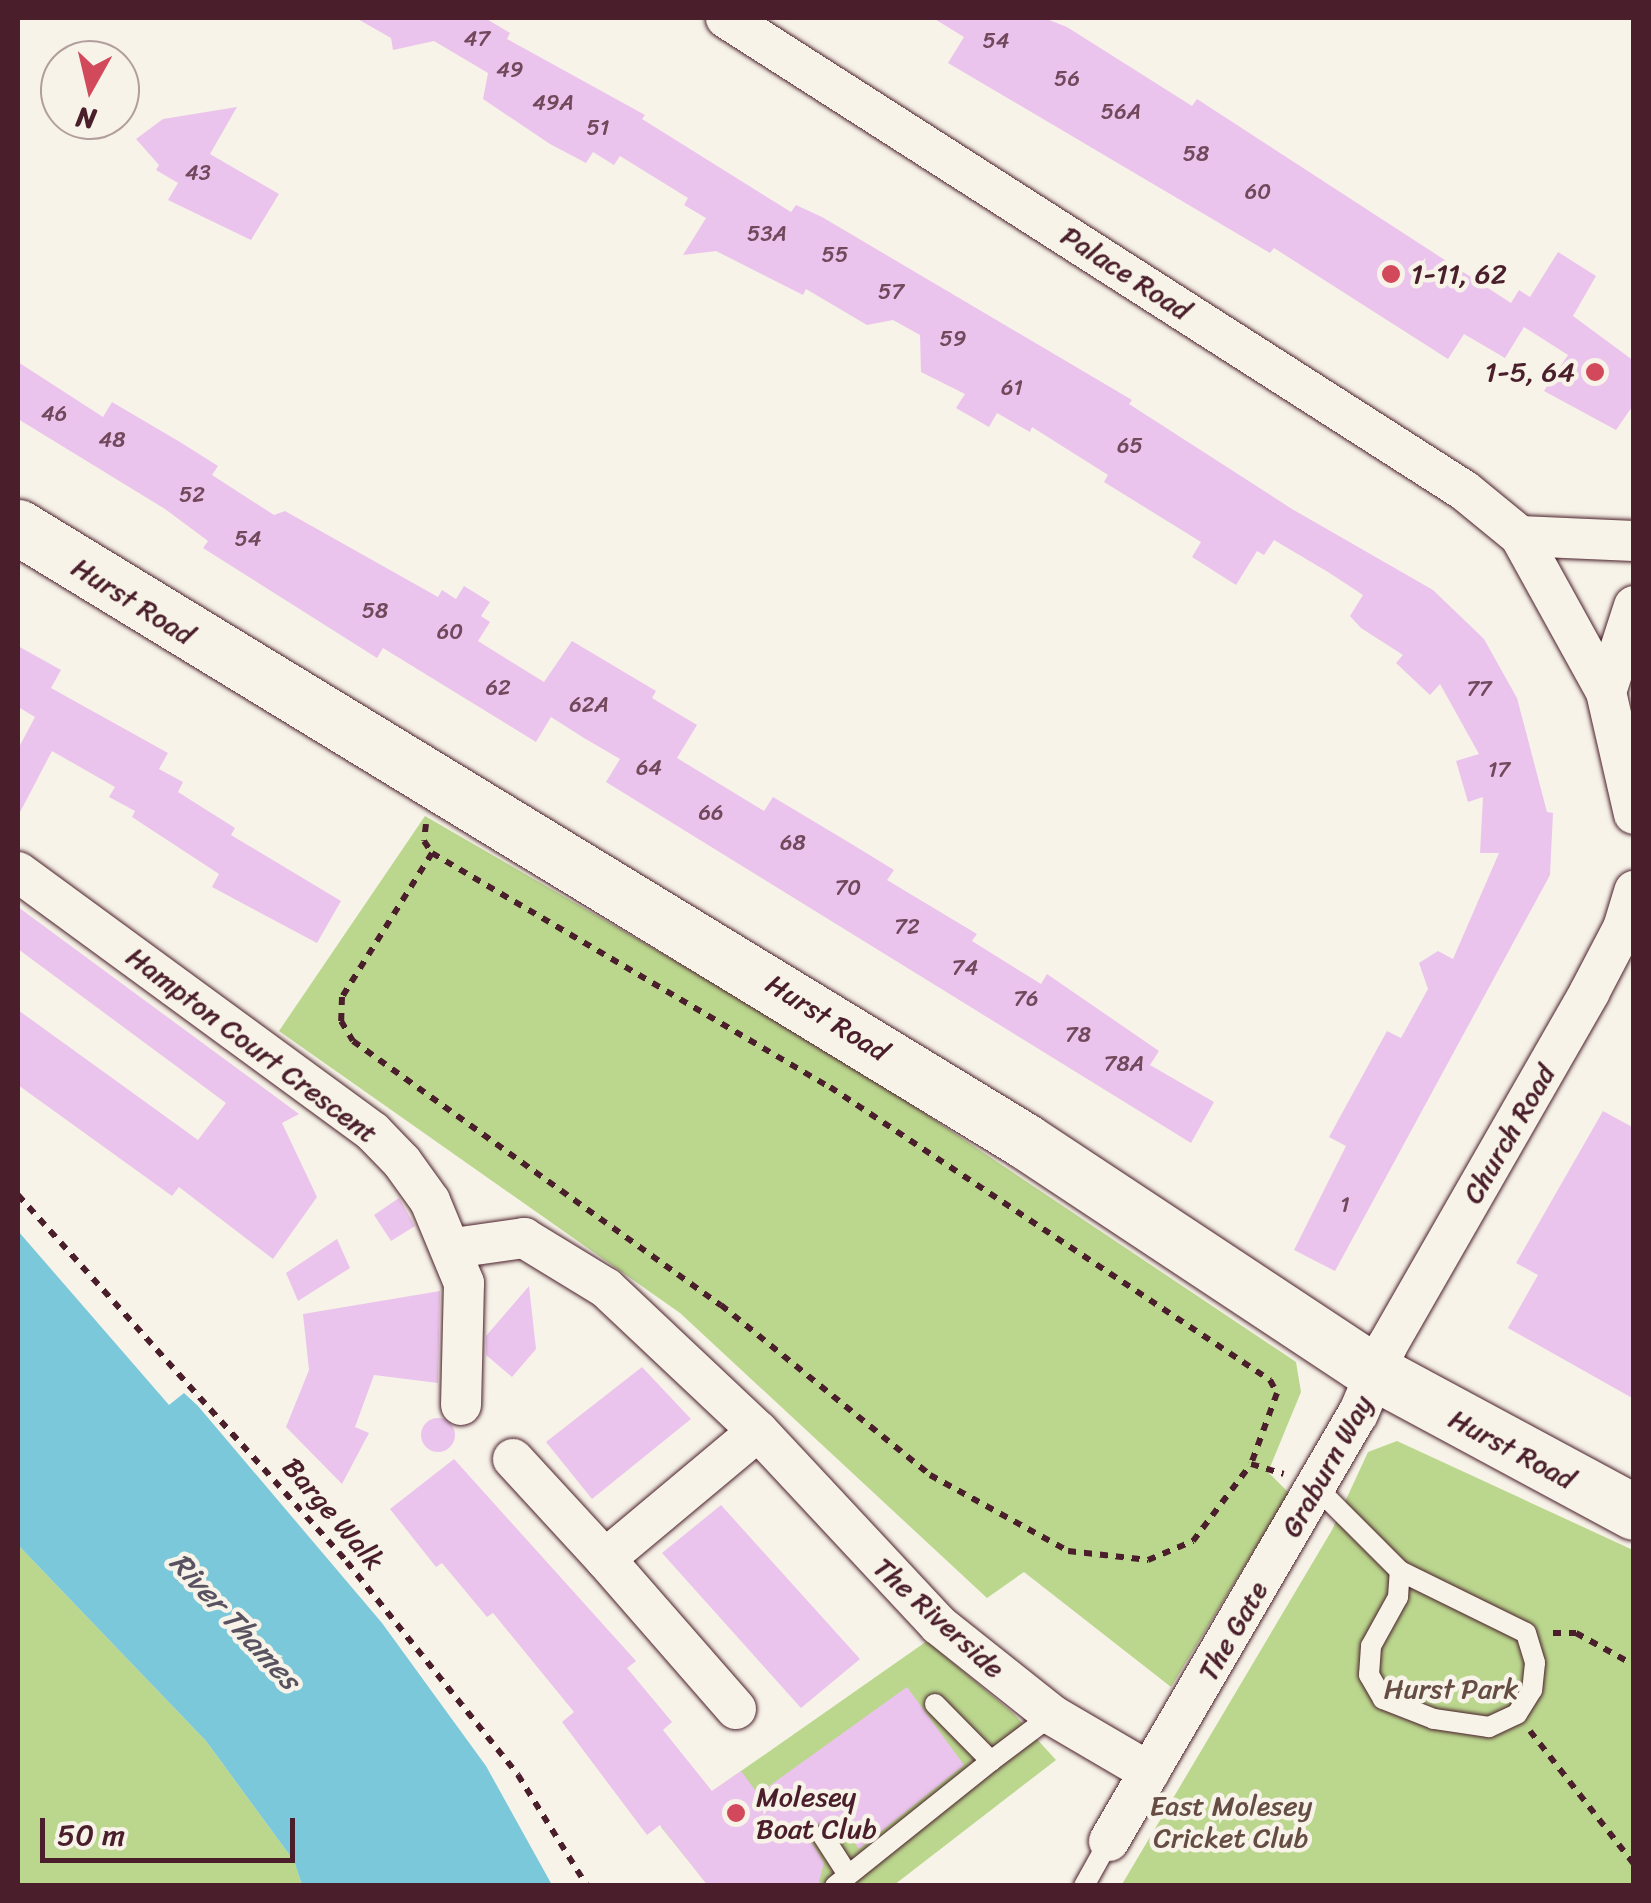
<!DOCTYPE html>
<style>
body{margin:0}
#map{position:relative;width:1651px;height:1903px;overflow:hidden;background:#f7f3e8;font-family:Sriracha,sans-serif}
div>[style]{position:absolute}
.green>*{inset:0;background:#bbd78e}
.water>*{inset:0;background:#7bc8da}
.building>*{inset:0;background:#ebc4ed}
.round{border-radius:50%}
.path>*{height:6px;margin-top:-3px;transform-origin:0;background:repeating-linear-gradient(90deg,#4a1f2b 0 8px,transparent 0 16px)}
.roads{filter:drop-shadow(0 0 2px #4a1f2b) drop-shadow(0 0 2px #4a1f2b)}
.lane>*{height:20px;margin:-10px;padding:0 10px;transform-origin:10px;border-radius:10px;background:#f7f3e8}
.street>*{height:40px;margin:-20px;padding:0 20px;transform-origin:20px;border-radius:20px;background:#f7f3e8}
.primary>*{height:55px;margin:-27.5px;padding:0 27.5px;transform-origin:27.5px;border-radius:27.5px;background:#f7f3e8}
.dots>*{width:28px;height:28px;translate:-50% -50%;box-sizing:border-box;border:5px solid #f7f3e8;border-radius:50%}
span{translate:-50% -50%;white-space:nowrap;text-align:center;line-height:1.15;-webkit-text-stroke:9px #f7f3e8;paint-order:stroke}
.number-label{font-size:22px;color:#72485c}
.number-label span{-webkit-text-stroke-width:0}
.street-label{font-size:28px;color:#4a1f2b}
.poi-label{font-size:28px;color:#4a1f2b}
.left{translate:0 -50%;text-align:left}
.right{translate:-100% -50%;text-align:right}
.park-label{font-size:28px;color:#664d44}
.water-label{font-size:30px;color:#595260;font-style:italic}
.frame{position:absolute;inset:0;border:20px solid #4a1f2b;pointer-events:none}
.north{position:absolute;left:40px;top:40px;width:100px;height:100px;box-sizing:border-box;background:#f7f3e8;border:2px solid #b29e9c;border-radius:50%;rotate:188deg;font-size:28px;font-weight:700;line-height:40px;text-align:center;color:#4a1f2b}
.north::after{content:'';display:block;margin:auto;width:35px;height:45px;background:#d1495b;clip-path:polygon(50% 0,100% 100%,50% 72%,0 100%)}
.scale{position:absolute;left:40px;top:1818px;width:255px;height:45px;box-sizing:border-box;border:5px solid #4a1f2b;border-top:0;padding-left:12px;font-size:30px;line-height:35px;white-space:nowrap;color:#4a1f2b;-webkit-text-stroke:8px #f7f3e8;paint-order:stroke}
</style>
<div id="map">
<div class="green">
<div style="clip-path:polygon(425px 816px,839px 1056px,1296px 1362px,1301px 1392px,1268px 1472px,1289px 1493px,1171px 1687px,1024px 1572px,987px 1598px,680px 1313px,279px 1031px)"></div>
<div style="clip-path:polygon(1397px 1441px,1633px 1550px,1633px 1885px,1121px 1886px,1332px 1530px,1368px 1452px)"></div>
<div style="clip-path:polygon(18px 1545px,206px 1741px,294px 1861px,302px 1885px,18px 1885px)"></div>
<div style="clip-path:polygon(927px 1641px,1013px 1713px,1056px 1760px,894px 1885px,708px 1885px,661px 1827px)"></div>
</div>
<div class="water">
<div style="clip-path:polygon(18px 1231px,169px 1405px,184px 1393px,198px 1406px,382px 1623px,486px 1766px,552px 1885px,302px 1885px,294px 1861px,206px 1741px,18px 1545px)"></div>
</div>
<div class="building">
<div style="clip-path:polygon(356px 18px,485px 18px,510px 33px,507px 39px,645px 115px,642px 119px,791px 212px,796px 205px,822px 217px,1132px 400px,1129px 404px,1292px 509px,1433px 590px,1484px 639px,1517px 698px,1547px 812px,1553px 813px,1550px 875px,1335px 1271px,1294px 1250px,1346px 1146px,1329px 1137px,1387px 1031px,1401px 1038px,1428px 989px,1419px 963px,1438px 951px,1453px 959px,1499px 853px,1480px 853px,1483px 797px,1468px 802px,1456px 761px,1479px 754px,1440px 684px,1430px 695px,1396px 663px,1403px 655px,1361px 628px,1350px 616px,1363px 595px,1328px 572px,1274px 540px,1264px 555px,1257px 551px,1236px 585px,1192px 557px,1201px 542px,1104px 482px,1108px 475px,1032px 427px,1030px 432px,997px 413px,989px 427px,956px 408px,965px 394px,921px 372px,920px 335px,893px 320px,867px 325px,806px 289px,803px 295px,716px 251px,683px 255px,706px 218px,684px 205px,688px 198px,620px 156px,614px 165px,593px 152px,586px 163px,550px 144px,483px 99px,488px 73px,434px 41px,393px 50px,391px 38px)"></div>
<div style="clip-path:polygon(933px 18px,1044px 18px,1067px 27px,1192px 106px,1197px 99px,1511px 303px,1519px 290px,1530px 297px,1558px 252px,1596px 276px,1573px 316px,1634px 361px,1634px 404px,1616px 430px,1544px 391px,1568px 355px,1524px 327px,1505px 358px,1464px 334px,1448px 359px,1274px 248px,1270px 253px,948px 63px,964px 37px)"></div>
<div style="clip-path:polygon(237px 107px,210px 154px,279px 194px,251px 240px,168px 200px,178px 183px,156px 170px,159px 165px,136px 139px,163px 119px)"></div>
<div style="clip-path:polygon(18px 362px,103px 417px,112px 402px,180px 442px,218px 466px,212px 475px,274px 515px,285px 511px,438px 597px,442px 590px,456px 599px,464px 586px,490px 602px,481px 616px,490px 622px,478px 641px,544px 682px,572px 641px,656px 691px,652px 698px,697px 725px,677px 758px,764px 811px,773px 797px,845px 840px,894px 870px,887px 880px,977px 934px,972px 941px,1041px 984px,1047px 974px,1159px 1051px,1150px 1065px,1214px 1102px,1191px 1143px,606px 782px,620px 759px,584px 738px,551px 717px,536px 742px,383px 648px,377px 658px,203px 548px,208px 541px,165px 509px,18px 419px)"></div>
<div style="clip-path:polygon(18px 646px,61px 670px,51px 688px,168px 753px,159px 769px,183px 782px,178px 792px,235px 828px,231px 835px,341px 901px,317px 943px,212px 887px,219px 874px,132px 817px,135px 811px,109px 797px,115px 787px,52px 751px,18px 816px,18px 749px,35px 717px,18px 707px)"></div>
<div style="clip-path:polygon(18px 907px,299px 1114px,282px 1123px,317px 1197px,273px 1259px,179px 1187px,172px 1196px,18px 1085px,18px 1010px,198px 1140px,226px 1103px,18px 949px)"></div>
<div style="clip-path:polygon(1603px 1111px,1634px 1128px,1634px 1399px,1508px 1328px,1538px 1275px,1516px 1263px)"></div>
<div style="clip-path:polygon(399px 1198px,415px 1226px,391px 1241px,374px 1215px)"></div>
<div style="clip-path:polygon(337px 1239px,350px 1268px,298px 1301px,286px 1273px)"></div>
<div style="clip-path:polygon(529px 1286px,536px 1349px,512px 1377px,486px 1355px,486px 1336px)"></div>
<div style="clip-path:polygon(440px 1291px,438px 1383px,374px 1375px,355px 1427px,369px 1433px,342px 1484px,286px 1427px,309px 1370px,303px 1314px)"></div>
<div style="clip-path:polygon(642px 1367px,691px 1419px,592px 1499px,546px 1442px)"></div>
<div class="round" style="left:421px;top:1418px;width:34px;height:34px"></div>
<div style="clip-path:polygon(454px 1459px,636px 1661px,627px 1668px,672px 1722px,663px 1730px,712px 1791px,741px 1771px,758px 1794px,907px 1687px,964px 1765px,859px 1849px,836px 1817px,833px 1827px,815px 1825px,809px 1838px,824px 1863px,818px 1886px,708px 1886px,660px 1825px,647px 1835px,562px 1722px,574px 1712px,493px 1613px,487px 1617px,442px 1563px,436px 1567px,390px 1509px)"></div>
<div style="clip-path:polygon(721px 1505px,860px 1659px,801px 1708px,662px 1553px)"></div>
</div>
<div class="path">
<div style="left:426px;top:824px;width:17px;rotate:97deg"></div>
<div style="left:424px;top:841px;width:14px;rotate:56deg"></div>
<div style="left:432px;top:853px;width:462px;rotate:30.5deg"></div>
<div style="left:830px;top:1087px;width:529px;rotate:33.66deg"></div>
<div style="left:1270px;top:1380px;width:15px;rotate:62deg"></div>
<div style="left:1277px;top:1393px;width:76px;rotate:110.1deg"></div>
<div style="left:432px;top:853px;width:170px;rotate:122deg"></div>
<div style="left:342px;top:997px;width:24px;rotate:92deg"></div>
<div style="left:341px;top:1021px;width:23px;rotate:59deg"></div>
<div style="left:353px;top:1041px;width:453px;rotate:35.7deg"></div>
<div style="left:721px;top:1305px;width:269px;rotate:39.1deg"></div>
<div style="left:930px;top:1475px;width:158px;rotate:28.8deg"></div>
<div style="left:1068px;top:1551px;width:81px;rotate:6.4deg"></div>
<div style="left:1148px;top:1560px;width:49px;rotate:-22.9deg"></div>
<div style="left:1193px;top:1541px;width:96px;rotate:-53deg"></div>
<div style="left:1251px;top:1464px;width:34px;rotate:17deg"></div>
<div style="left:18px;top:1195px;width:493px;rotate:48.1deg"></div>
<div style="left:347px;top:1562px;width:273px;rotate:51.2deg"></div>
<div style="left:518px;top:1775px;width:131px;rotate:58.1deg"></div>
<div style="left:1553px;top:1633px;width:23px"></div>
<div style="left:1576px;top:1633px;width:66px;rotate:28.9deg"></div>
<div style="left:1530px;top:1731px;width:169px;rotate:52deg"></div>
</div>
<div class="roads">
<div class="lane">
<div style="left:1317px;top:1488px;width:117px;rotate:45deg"></div>
<div style="left:1400px;top:1571px;width:140px;rotate:26.2deg"></div>
<div style="left:1526px;top:1633px;width:31px;rotate:73deg"></div>
<div style="left:1535px;top:1663px;width:27px;rotate:96deg"></div>
<div style="left:1532px;top:1690px;width:28px;rotate:122deg"></div>
<div style="left:1517px;top:1714px;width:31px;rotate:155deg"></div>
<div style="left:1489px;top:1727px;width:56px;rotate:-171.7deg"></div>
<div style="left:1434px;top:1719px;width:55px;rotate:-158.6deg"></div>
<div style="left:1383px;top:1699px;width:28px;rotate:-120deg"></div>
<div style="left:1369px;top:1675px;width:29px;rotate:-86deg"></div>
<div style="left:1371px;top:1646px;width:56px;rotate:-61.1deg"></div>
<div style="left:1398px;top:1597px;width:26px;rotate:-86deg"></div>
<div style="left:935px;top:1704px;width:80px;rotate:45.5deg"></div>
<div style="left:991px;top:1761px;width:76px;rotate:-37deg"></div>
<div style="left:823px;top:1836px;width:46px;rotate:57.3deg"></div>
<div style="left:835px;top:1886px;width:200px;rotate:-38.7deg"></div>
<div style="left:1084px;top:1886px;width:51px;rotate:-60.9deg"></div>
</div>
<div class="street">
<div style="left:726px;top:18px;width:877px;rotate:32.62deg"></div>
<div style="left:1465px;top:491px;width:71px;rotate:39.3deg"></div>
<div style="left:1520px;top:536px;width:178px;rotate:61.1deg"></div>
<div style="left:1520px;top:536px;width:114px;rotate:2.5deg"></div>
<div style="left:1634px;top:606px;width:90px;rotate:108deg"></div>
<div style="left:1606px;top:692px;width:125px;rotate:77.1deg"></div>
<div style="left:18px;top:872px;width:439px;rotate:36.2deg"></div>
<div style="left:372px;top:1131px;width:43px;rotate:45.9deg"></div>
<div style="left:402px;top:1162px;width:48px;rotate:54.3deg"></div>
<div style="left:430px;top:1201px;width:89px;rotate:67.5deg"></div>
<div style="left:464px;top:1283px;width:122px;rotate:91.4deg"></div>
<div style="left:454px;top:1248px;width:71px;rotate:-8.1deg"></div>
<div style="left:524px;top:1238px;width:96px;rotate:31.4deg"></div>
<div style="left:606px;top:1288px;width:209px;rotate:43.3deg"></div>
<div style="left:758px;top:1431px;width:265px;rotate:47deg"></div>
<div style="left:939px;top:1625px;width:144px;rotate:38.5deg"></div>
<div style="left:1052px;top:1715px;width:113px;rotate:30.4deg"></div>
<div style="left:513px;top:1459px;width:136px;rotate:47.4deg"></div>
<div style="left:736px;top:1709px;width:199px;rotate:-131.1deg"></div>
<div style="left:605px;top:1559px;width:199px;rotate:-39.9deg"></div>
<div style="left:1109px;top:1841px;width:494px;rotate:-59.8deg"></div>
<div style="left:1358px;top:1414px;width:74px;rotate:-66.9deg"></div>
<div style="left:1387px;top:1346px;width:407px;rotate:-60.2deg"></div>
<div style="left:1589px;top:993px;width:73px;rotate:-62.4deg"></div>
<div style="left:1623px;top:928px;width:39px;rotate:-73deg"></div>
</div>
<div class="primary">
<div style="left:18px;top:527px;width:1179px;rotate:31.37deg"></div>
<div style="left:1025px;top:1141px;width:421px;rotate:33.5deg"></div>
<div style="left:1376px;top:1373px;width:293px;rotate:28.3deg"></div>
</div>
</div>
<div class="dots">
<div style="left:1391px;top:274px;background:#d1495b"></div>
<div style="left:1595px;top:372px;background:#d1495b"></div>
<div style="left:736px;top:1813px;background:#d1495b"></div>
</div>
<div class="number-label">
<span style="left:477px;top:39px">47</span>
<span style="left:996px;top:41px">54</span>
<span style="left:510px;top:70px">49</span>
<span style="left:1067px;top:79px">56</span>
<span style="left:553px;top:103px">49A</span>
<span style="left:1121px;top:112px">56A</span>
<span style="left:598px;top:128px">51</span>
<span style="left:1196px;top:154px">58</span>
<span style="left:198px;top:173px">43</span>
<span style="left:1258px;top:192px">60</span>
<span style="left:767px;top:234px">53A</span>
<span style="left:835px;top:255px">55</span>
<span style="left:891px;top:292px">57</span>
<span style="left:953px;top:339px">59</span>
<span style="left:1012px;top:388px">61</span>
<span style="left:54px;top:414px">46</span>
<span style="left:112px;top:440px">48</span>
<span style="left:1130px;top:446px">65</span>
<span style="left:192px;top:495px">52</span>
<span style="left:248px;top:539px">54</span>
<span style="left:375px;top:611px">58</span>
<span style="left:450px;top:632px">60</span>
<span style="left:498px;top:688px">62</span>
<span style="left:1479px;top:689px">77</span>
<span style="left:589px;top:705px">62A</span>
<span style="left:649px;top:768px">64</span>
<span style="left:1499px;top:770px">17</span>
<span style="left:711px;top:813px">66</span>
<span style="left:793px;top:843px">68</span>
<span style="left:848px;top:888px">70</span>
<span style="left:907px;top:927px">72</span>
<span style="left:965px;top:968px">74</span>
<span style="left:1026px;top:999px">76</span>
<span style="left:1078px;top:1035px">78</span>
<span style="left:1124px;top:1064px">78A</span>
<span style="left:1345px;top:1205px">1</span>
</div>
<div class="street-label">
<span style="left:1126px;top:273px;rotate:33deg">Palace Road</span>
<span style="left:133px;top:601px;rotate:32deg">Hurst Road</span>
<span style="left:827px;top:1018px;rotate:32deg">Hurst Road</span>
<span style="left:252px;top:1045px;rotate:37deg">Hampton Court Crescent</span>
<span style="left:1509px;top:1134px;rotate:-60deg">Church Road</span>
<span style="left:1512px;top:1449px;rotate:28deg">Hurst Road</span>
<span style="left:1327px;top:1466px;rotate:-61deg">Graburn Way</span>
<span style="left:333px;top:1514px;rotate:49deg">Barge Walk</span>
<span style="left:939px;top:1618px;rotate:42deg">The Riverside</span>
<span style="left:1233px;top:1631px;rotate:-60deg">The Gate</span>
</div>
<div class="poi-label">
<span class="left" style="left:1411px;top:274px">1-11, 62</span>
<span class="right" style="left:1575px;top:372px">1-5, 64</span>
<span class="left" style="left:756px;top:1813px">Molesey<br>Boat Club</span>
</div>
<div class="park-label">
<span style="left:1451px;top:1689px">Hurst Park</span>
<span style="left:1231px;top:1822px">East Molesey<br>Cricket Club</span>
</div>
<div class="water-label">
<span style="left:235px;top:1621px;rotate:47deg">River Thames</span>
</div>
<div class="frame"></div>
<div class="north">N</div>
<div class="scale">50 m</div>
</div>
